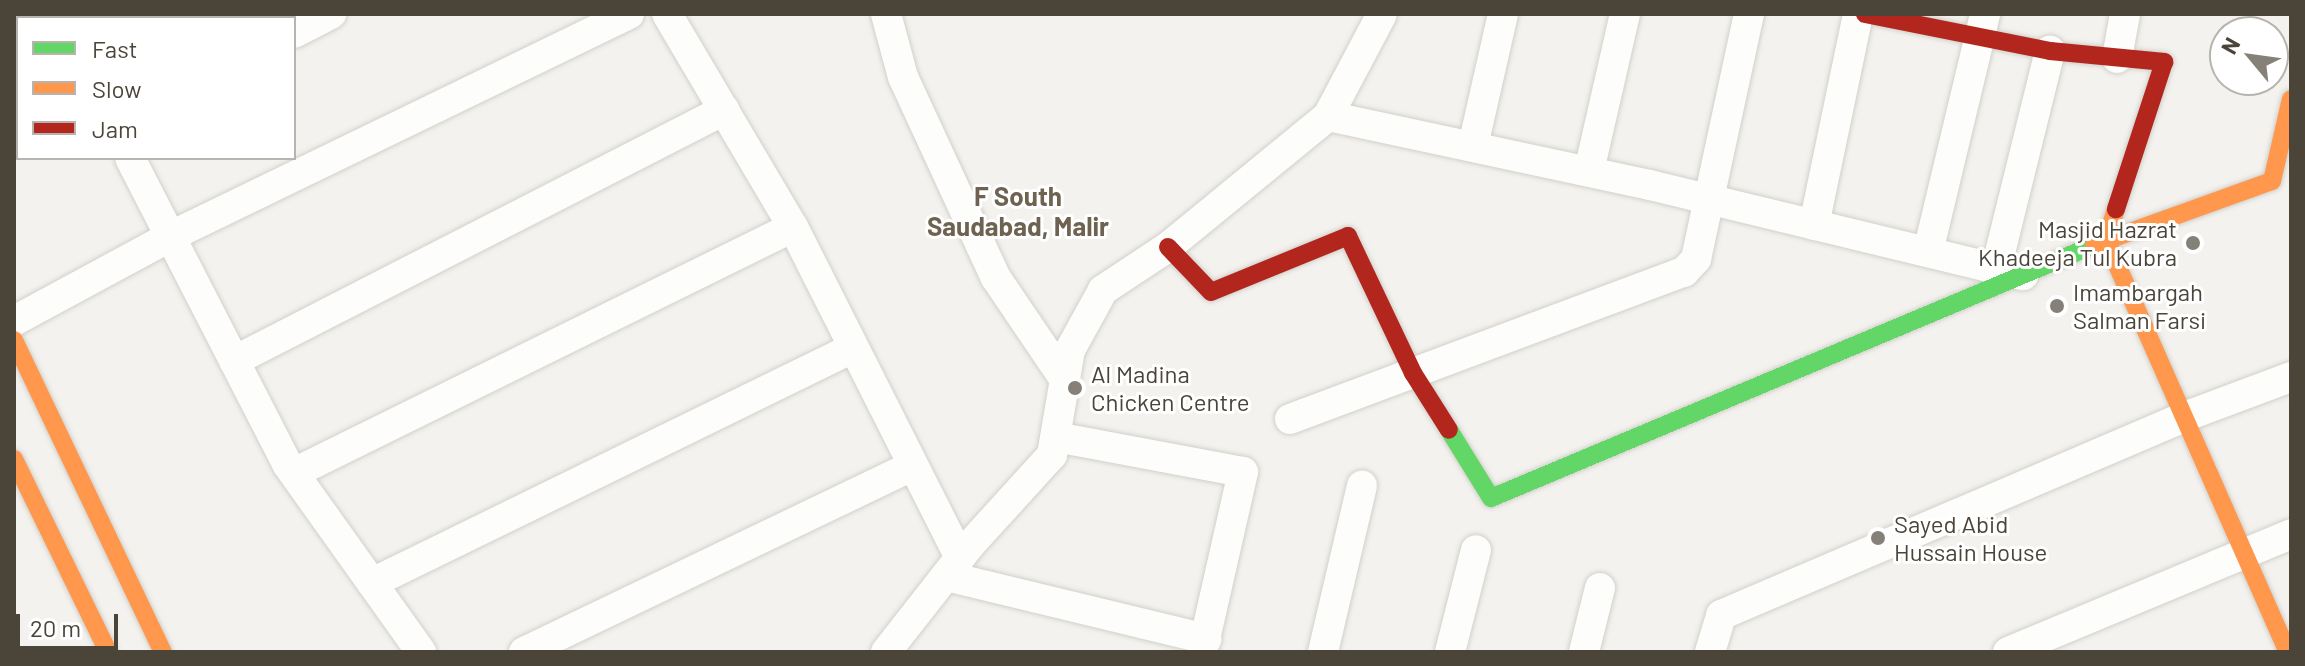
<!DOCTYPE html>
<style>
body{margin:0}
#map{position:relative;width:2305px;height:666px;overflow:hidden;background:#f4f2ee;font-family:Barlow,sans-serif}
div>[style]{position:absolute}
.roads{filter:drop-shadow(0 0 2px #d2d0cb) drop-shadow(0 0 2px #d2d0cb)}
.street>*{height:30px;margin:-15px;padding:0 15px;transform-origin:15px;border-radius:15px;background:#fdfdfc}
.fast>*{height:18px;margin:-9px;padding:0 9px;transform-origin:9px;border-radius:9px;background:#63d668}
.slow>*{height:18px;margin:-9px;padding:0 9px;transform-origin:9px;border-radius:9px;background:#ff974d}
.jam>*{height:18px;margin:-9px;padding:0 9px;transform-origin:9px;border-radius:9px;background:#b3261e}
.dots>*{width:22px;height:22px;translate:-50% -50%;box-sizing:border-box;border:4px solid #fff;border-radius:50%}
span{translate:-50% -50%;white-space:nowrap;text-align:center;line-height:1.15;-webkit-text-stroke:6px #fff;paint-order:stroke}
.poi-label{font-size:24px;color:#4b4439}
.right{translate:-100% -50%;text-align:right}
.left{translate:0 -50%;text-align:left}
.neighbourhood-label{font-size:26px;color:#6e6250;font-weight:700}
.frame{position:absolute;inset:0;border:16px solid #4b4439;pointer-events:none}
.legend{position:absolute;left:16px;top:16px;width:280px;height:144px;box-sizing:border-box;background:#fff;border:2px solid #b7b4b0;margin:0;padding:10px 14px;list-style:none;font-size:24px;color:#4b4439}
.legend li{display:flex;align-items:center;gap:16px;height:40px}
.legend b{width:40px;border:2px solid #b7b4b0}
.north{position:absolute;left:2209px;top:16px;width:80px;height:80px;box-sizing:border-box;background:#fff;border:2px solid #b7b4b0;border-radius:50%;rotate:299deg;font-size:22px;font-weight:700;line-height:32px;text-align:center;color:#4b4439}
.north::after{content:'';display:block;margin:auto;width:28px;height:36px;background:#868178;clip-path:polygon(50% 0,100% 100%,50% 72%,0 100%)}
.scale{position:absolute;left:16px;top:614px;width:102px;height:36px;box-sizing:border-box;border:4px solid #4b4439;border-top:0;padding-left:10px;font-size:24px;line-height:28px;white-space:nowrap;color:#4b4439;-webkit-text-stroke:6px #fff;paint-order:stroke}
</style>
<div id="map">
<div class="roads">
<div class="street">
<div style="left:57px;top:14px;width:4px;rotate:63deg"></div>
<div style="left:667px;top:14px;width:247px;rotate:59.4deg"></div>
<div style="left:793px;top:227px;width:370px;rotate:63.2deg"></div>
<div style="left:886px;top:14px;width:65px;rotate:74.9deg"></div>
<div style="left:903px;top:77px;width:221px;rotate:65.2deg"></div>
<div style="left:996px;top:278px;width:123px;rotate:55.9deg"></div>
<div style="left:294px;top:33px;width:42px;rotate:-27.2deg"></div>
<div style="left:2117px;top:58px;width:45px;rotate:-79.7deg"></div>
<div style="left:1328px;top:116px;width:329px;rotate:12.1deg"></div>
<div style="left:1650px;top:185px;width:384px;rotate:13.6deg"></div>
<div style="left:1473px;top:146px;width:135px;rotate:-77.2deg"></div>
<div style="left:130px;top:158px;width:344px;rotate:62.8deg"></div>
<div style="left:287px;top:464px;width:231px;rotate:54.5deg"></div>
<div style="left:1589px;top:171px;width:161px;rotate:-77.1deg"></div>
<div style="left:1814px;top:225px;width:216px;rotate:-78.2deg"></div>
<div style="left:1928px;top:252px;width:245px;rotate:-76.5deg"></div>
<div style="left:1996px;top:269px;width:225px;rotate:-76.1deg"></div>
<div style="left:14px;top:321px;width:179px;rotate:-28.4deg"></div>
<div style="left:171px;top:236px;width:509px;rotate:-25.86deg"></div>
<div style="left:234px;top:361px;width:551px;rotate:-27.12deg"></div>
<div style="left:1290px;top:419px;width:421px;rotate:-20.5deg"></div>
<div style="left:1684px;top:272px;width:18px;rotate:-47deg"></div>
<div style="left:1696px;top:259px;width:251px;rotate:-77.8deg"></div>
<div style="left:1056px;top:437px;width:190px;rotate:10.6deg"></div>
<div style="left:1243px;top:472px;width:185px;rotate:102.8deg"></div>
<div style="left:294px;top:473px;width:556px;rotate:-26.24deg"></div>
<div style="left:946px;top:576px;width:268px;rotate:13.6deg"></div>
<div style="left:372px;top:583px;width:535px;rotate:-26.04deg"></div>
<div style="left:524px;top:652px;width:431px;rotate:-25.6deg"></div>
<div style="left:886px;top:652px;width:136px;rotate:-51.9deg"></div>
<div style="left:970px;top:545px;width:122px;rotate:-47.7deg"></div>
<div style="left:1052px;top:455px;width:107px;rotate:-80.3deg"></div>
<div style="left:1070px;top:350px;width:68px;rotate:-61.2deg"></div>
<div style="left:1103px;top:290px;width:78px;rotate:-33.5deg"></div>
<div style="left:1168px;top:247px;width:207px;rotate:-39.3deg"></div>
<div style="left:1328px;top:116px;width:115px;rotate:-62.1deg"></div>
<div style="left:1323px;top:652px;width:171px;rotate:-76.8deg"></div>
<div style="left:1450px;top:652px;width:105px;rotate:-75.7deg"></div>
<div style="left:1584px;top:652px;width:66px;rotate:-76deg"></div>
<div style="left:1710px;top:652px;width:39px;rotate:-73deg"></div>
<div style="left:1721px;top:615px;width:504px;rotate:-23.15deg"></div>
<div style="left:2184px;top:417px;width:114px;rotate:-20.5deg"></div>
<div style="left:2008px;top:652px;width:307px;rotate:-22.6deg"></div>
</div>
<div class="fast">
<div style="left:1449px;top:430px;width:80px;rotate:58.3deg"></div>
<div style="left:1491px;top:498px;width:654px;rotate:-22.76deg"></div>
</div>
<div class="slow">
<div style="left:2116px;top:209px;width:33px;rotate:108deg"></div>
<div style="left:2106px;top:240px;width:450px;rotate:66.2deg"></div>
<div style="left:2094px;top:245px;width:189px;rotate:-19.8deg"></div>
<div style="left:2272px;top:181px;width:84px;rotate:-77deg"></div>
<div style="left:14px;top:340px;width:346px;rotate:64.5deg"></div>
<div style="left:14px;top:459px;width:215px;rotate:64deg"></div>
</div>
<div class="jam">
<div style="left:1865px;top:14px;width:189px;rotate:11.3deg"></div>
<div style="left:2050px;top:51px;width:115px;rotate:5.5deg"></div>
<div style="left:2164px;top:62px;width:155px;rotate:108.1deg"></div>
<div style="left:1168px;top:247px;width:62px;rotate:46.3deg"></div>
<div style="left:1211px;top:292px;width:148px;rotate:-22.2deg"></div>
<div style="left:1348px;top:236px;width:152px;rotate:64.6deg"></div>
<div style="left:1413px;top:373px;width:67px;rotate:57.7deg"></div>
</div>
</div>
<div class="dots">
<div style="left:2193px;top:243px;background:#868178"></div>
<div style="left:2057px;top:306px;background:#868178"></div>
<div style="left:1075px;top:388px;background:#868178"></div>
<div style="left:1878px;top:538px;background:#868178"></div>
</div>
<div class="poi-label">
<span class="right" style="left:2177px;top:243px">Masjid Hazrat<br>Khadeeja Tul Kubra</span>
<span class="left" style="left:2073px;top:306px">Imambargah<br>Salman Farsi</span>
<span class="left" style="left:1091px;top:388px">Al Madina<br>Chicken Centre</span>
<span class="left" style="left:1894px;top:538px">Sayed Abid<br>Hussain House</span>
</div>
<div class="neighbourhood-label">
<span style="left:1018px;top:211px">F South<br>Saudabad, Malir</span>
</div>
<div class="frame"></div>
<ul class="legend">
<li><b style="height:10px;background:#63d668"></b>Fast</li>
<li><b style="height:10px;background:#ff974d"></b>Slow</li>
<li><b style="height:10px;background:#b3261e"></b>Jam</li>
</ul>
<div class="north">N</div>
<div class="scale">20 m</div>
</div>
